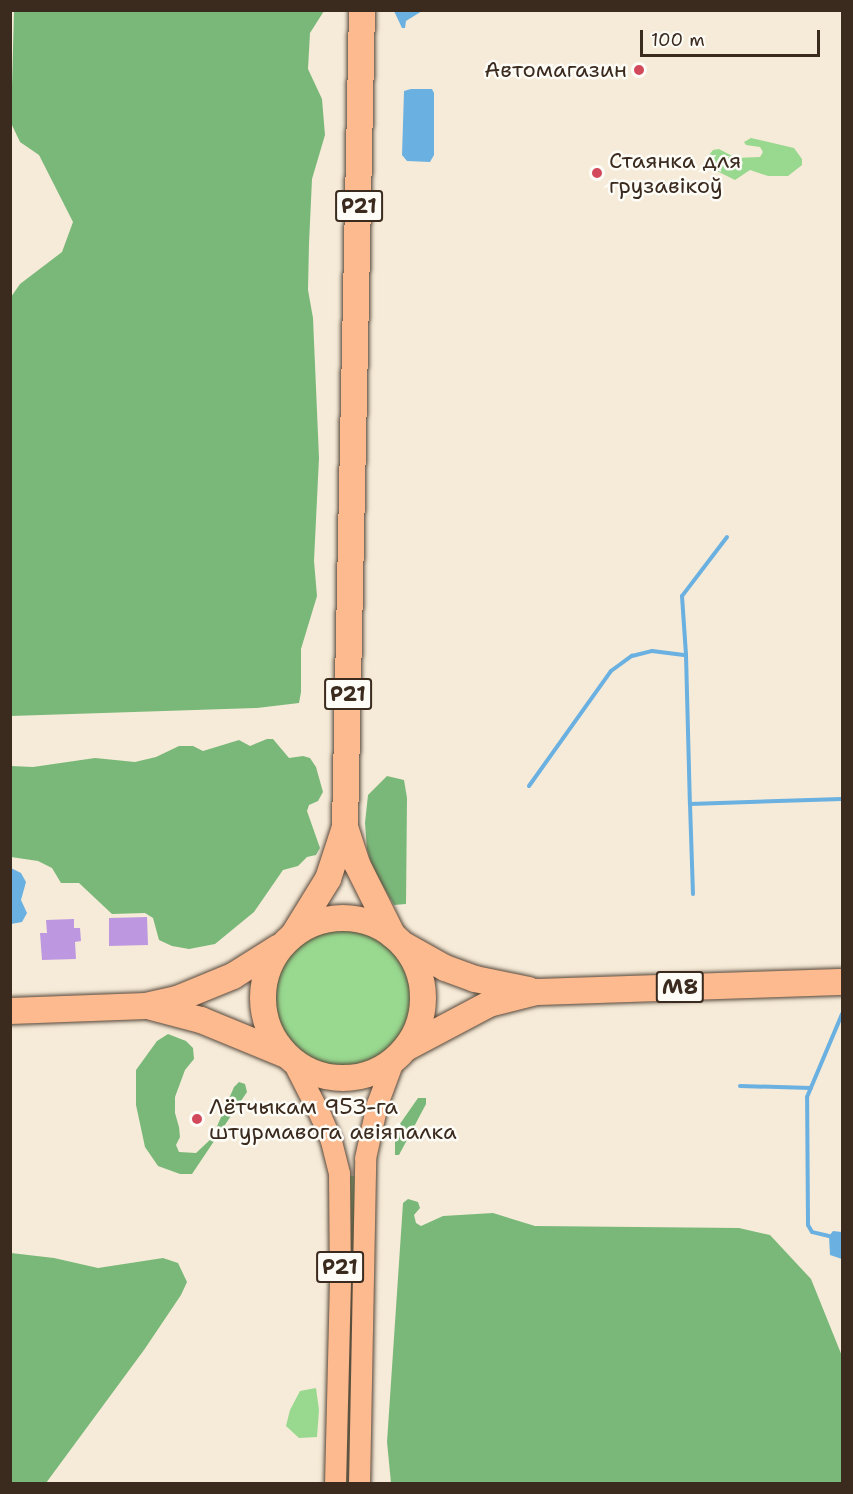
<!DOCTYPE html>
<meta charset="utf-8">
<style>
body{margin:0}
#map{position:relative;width:853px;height:1494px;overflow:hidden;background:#f6ebd8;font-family:"Shantell Sans",sans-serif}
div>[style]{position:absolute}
.green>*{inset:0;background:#98d88f}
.round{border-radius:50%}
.forest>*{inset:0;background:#7ab87a}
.water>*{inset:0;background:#6ab0e1}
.stream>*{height:4px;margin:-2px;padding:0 2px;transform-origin:2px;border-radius:2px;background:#6ab0e1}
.building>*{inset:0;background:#bd98e0}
.roads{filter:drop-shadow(0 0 2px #57473a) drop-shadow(0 0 2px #57473a)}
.major>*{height:21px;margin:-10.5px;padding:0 10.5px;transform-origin:10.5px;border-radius:10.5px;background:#fcba8e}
.highway>*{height:26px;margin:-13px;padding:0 13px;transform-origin:13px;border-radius:13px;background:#fcba8e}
.highway>.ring{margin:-13px;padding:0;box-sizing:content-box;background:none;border:26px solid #fcba8e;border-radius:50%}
.dots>*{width:16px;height:16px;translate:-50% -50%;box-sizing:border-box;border:3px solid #fdfcf7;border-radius:50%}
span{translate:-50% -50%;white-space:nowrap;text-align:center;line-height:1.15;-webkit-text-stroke:5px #fdfcf7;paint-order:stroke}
.shield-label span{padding:2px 4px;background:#fdfcf7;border:2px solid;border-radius:4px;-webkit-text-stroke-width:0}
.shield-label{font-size:21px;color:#3b2a1e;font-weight:700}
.poi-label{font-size:22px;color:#3b2a1e}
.right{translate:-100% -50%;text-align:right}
.left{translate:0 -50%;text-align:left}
.frame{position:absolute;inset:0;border:12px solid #3b2a1e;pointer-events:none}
.scale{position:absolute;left:640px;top:30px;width:180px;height:27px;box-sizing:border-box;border:3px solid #3b2a1e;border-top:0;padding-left:8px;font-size:18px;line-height:21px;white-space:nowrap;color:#3b2a1e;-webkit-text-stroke:4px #fdfcf7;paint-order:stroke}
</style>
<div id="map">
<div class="green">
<div style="clip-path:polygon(751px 138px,794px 148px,802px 159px,802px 165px,788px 176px,768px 176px,750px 170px,735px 180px,717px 171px,709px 155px,713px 150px,719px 149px,736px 158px,760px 157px,763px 152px,760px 147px,746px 145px,744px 142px)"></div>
<div class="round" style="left:270px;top:928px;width:144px;height:144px"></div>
<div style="clip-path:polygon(349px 1176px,357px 1176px,350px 1483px,343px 1484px)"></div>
<div style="clip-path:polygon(316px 1388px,319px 1410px,317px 1437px,299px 1438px,286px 1426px,290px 1410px,300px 1391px)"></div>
</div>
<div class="forest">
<div style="clip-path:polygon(14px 11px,324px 11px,310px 33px,308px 69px,322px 99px,325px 135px,312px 179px,309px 244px,308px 290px,313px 318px,319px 458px,314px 561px,317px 596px,301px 649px,301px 692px,299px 703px,257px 708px,11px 716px,11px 297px,20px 284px,62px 252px,73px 222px,39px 155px,20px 142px,11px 123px)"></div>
<div style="clip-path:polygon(267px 739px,273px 739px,289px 758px,303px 756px,310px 758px,316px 767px,323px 792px,318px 801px,309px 805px,307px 811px,320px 848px,316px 855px,307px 857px,298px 866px,283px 870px,254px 912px,215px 944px,189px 949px,172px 946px,159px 940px,153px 918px,145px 913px,112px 914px,79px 883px,61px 883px,52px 868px,38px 861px,11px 857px,11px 766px,33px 767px,95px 758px,135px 762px,156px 757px,179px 746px,193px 746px,203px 751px,239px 740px,250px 746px)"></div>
<div style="clip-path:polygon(387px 776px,404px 780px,407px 798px,406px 904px,394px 905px,373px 869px,367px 849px,365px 823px,368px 795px)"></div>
<div style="clip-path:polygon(168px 1034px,186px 1041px,193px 1048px,194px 1059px,185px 1070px,175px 1097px,175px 1113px,179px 1127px,180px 1137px,176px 1145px,179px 1152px,196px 1153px,212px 1138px,234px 1087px,239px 1082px,245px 1084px,247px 1092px,192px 1174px,180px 1174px,158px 1166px,145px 1147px,136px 1105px,136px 1070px,157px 1041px)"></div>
<div style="clip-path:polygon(418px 1098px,426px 1098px,426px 1104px,399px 1155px,395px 1155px,395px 1131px)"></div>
<div style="clip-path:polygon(408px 1199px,418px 1202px,420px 1208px,414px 1215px,416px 1223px,421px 1226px,443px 1216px,493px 1213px,535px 1226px,739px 1228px,770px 1235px,811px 1279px,842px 1356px,842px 1483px,391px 1483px,387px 1442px,403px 1203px)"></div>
<div style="clip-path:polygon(11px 1253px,54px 1258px,98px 1268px,163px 1258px,178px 1263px,187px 1282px,181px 1295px,144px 1350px,46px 1483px,11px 1483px)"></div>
</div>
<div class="water">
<div style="clip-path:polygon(394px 11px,394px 10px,422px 11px,406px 21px,405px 28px,402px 28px)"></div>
<div style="clip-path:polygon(411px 89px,432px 89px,434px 93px,434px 155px,430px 162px,407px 161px,402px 155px,404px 91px)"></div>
<div style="clip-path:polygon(11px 868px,21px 873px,26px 882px,21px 900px,27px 913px,22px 922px,11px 924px)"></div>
<div style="clip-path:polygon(833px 1231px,842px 1232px,842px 1259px,830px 1255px,829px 1236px)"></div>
</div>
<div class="stream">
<div style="left:727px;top:537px;width:74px;rotate:127.3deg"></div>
<div style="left:682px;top:596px;width:59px;rotate:86.1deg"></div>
<div style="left:686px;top:655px;width:149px;rotate:88.5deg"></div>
<div style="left:690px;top:804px;width:152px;rotate:-1.9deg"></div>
<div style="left:529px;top:786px;width:141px;rotate:-54.5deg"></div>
<div style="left:611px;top:671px;width:26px;rotate:-36deg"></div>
<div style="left:632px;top:656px;width:21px;rotate:-14deg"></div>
<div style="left:652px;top:651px;width:34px;rotate:7deg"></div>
<div style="left:690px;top:804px;width:90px;rotate:88.1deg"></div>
<div style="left:740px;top:1086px;width:71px;rotate:1.6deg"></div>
<div style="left:829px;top:1236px;width:17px;rotate:-167deg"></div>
<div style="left:812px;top:1232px;width:8px;rotate:-120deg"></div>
<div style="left:808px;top:1225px;width:128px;rotate:-90.4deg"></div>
<div style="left:807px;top:1097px;width:90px;rotate:-67.1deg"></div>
</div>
<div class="building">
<div style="clip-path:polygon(147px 917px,148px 945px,109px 946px,109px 918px)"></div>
<div style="clip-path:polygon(74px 919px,74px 928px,80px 928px,81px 941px,75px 942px,76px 959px,42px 960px,40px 933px,47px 933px,46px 920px)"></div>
</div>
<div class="roads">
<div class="major">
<div style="left:292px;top:1060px;width:64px;rotate:63deg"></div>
<div style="left:321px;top:1117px;width:26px;rotate:67deg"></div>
<div style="left:331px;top:1141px;width:33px;rotate:76deg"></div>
<div style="left:339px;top:1173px;width:107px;rotate:89.5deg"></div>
<div style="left:340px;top:1280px;width:204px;rotate:91.4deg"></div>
<div style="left:359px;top:1484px;width:326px;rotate:-88.9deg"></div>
<div style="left:365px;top:1158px;width:55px;rotate:-77.5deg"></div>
<div style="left:377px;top:1104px;width:46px;rotate:-69.6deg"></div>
</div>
<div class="highway">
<div style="left:345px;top:827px;width:39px;rotate:72deg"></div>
<div style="left:357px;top:864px;width:80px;rotate:63.4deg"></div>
<div class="ring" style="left:263px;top:918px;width:134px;height:134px"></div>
<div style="left:294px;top:934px;width:65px;rotate:-58.3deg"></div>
<div style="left:328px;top:879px;width:55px;rotate:-71.9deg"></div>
<div style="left:345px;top:827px;width:817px;rotate:-88.81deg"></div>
<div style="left:404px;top:945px;width:47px;rotate:29.3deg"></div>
<div style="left:445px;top:968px;width:32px;rotate:20deg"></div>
<div style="left:475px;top:979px;width:55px;rotate:11.5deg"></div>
<div style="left:151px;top:1007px;width:52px;rotate:14.6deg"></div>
<div style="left:201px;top:1020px;width:92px;rotate:22.4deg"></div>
<div style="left:10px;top:1011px;width:136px;rotate:-2.1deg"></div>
<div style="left:146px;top:1006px;width:32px;rotate:-13deg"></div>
<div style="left:177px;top:999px;width:61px;rotate:-22.3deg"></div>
<div style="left:233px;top:976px;width:54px;rotate:-32.2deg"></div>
<div style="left:406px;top:1048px;width:94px;rotate:-27.9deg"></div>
<div style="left:489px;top:1004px;width:49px;rotate:-14.3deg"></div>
<div style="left:536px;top:992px;width:306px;rotate:-1.9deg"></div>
</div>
</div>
<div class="dots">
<div style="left:639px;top:70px;background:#d1495b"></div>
<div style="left:597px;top:173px;background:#d1495b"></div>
<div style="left:197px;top:1119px;background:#d1495b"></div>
</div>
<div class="shield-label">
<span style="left:359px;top:206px">Р21</span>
<span style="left:348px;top:694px">Р21</span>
<span style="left:680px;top:987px">М8</span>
<span style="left:340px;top:1267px">Р21</span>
</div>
<div class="poi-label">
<span class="right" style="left:627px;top:70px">Автомагазин</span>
<span class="left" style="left:609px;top:173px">Стаянка для<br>грузавікоў</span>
<span class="left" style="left:209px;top:1119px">Лётчыкам 953-га<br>штурмавога авіяпалка</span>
</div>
<div class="frame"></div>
<div class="scale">100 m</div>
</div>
